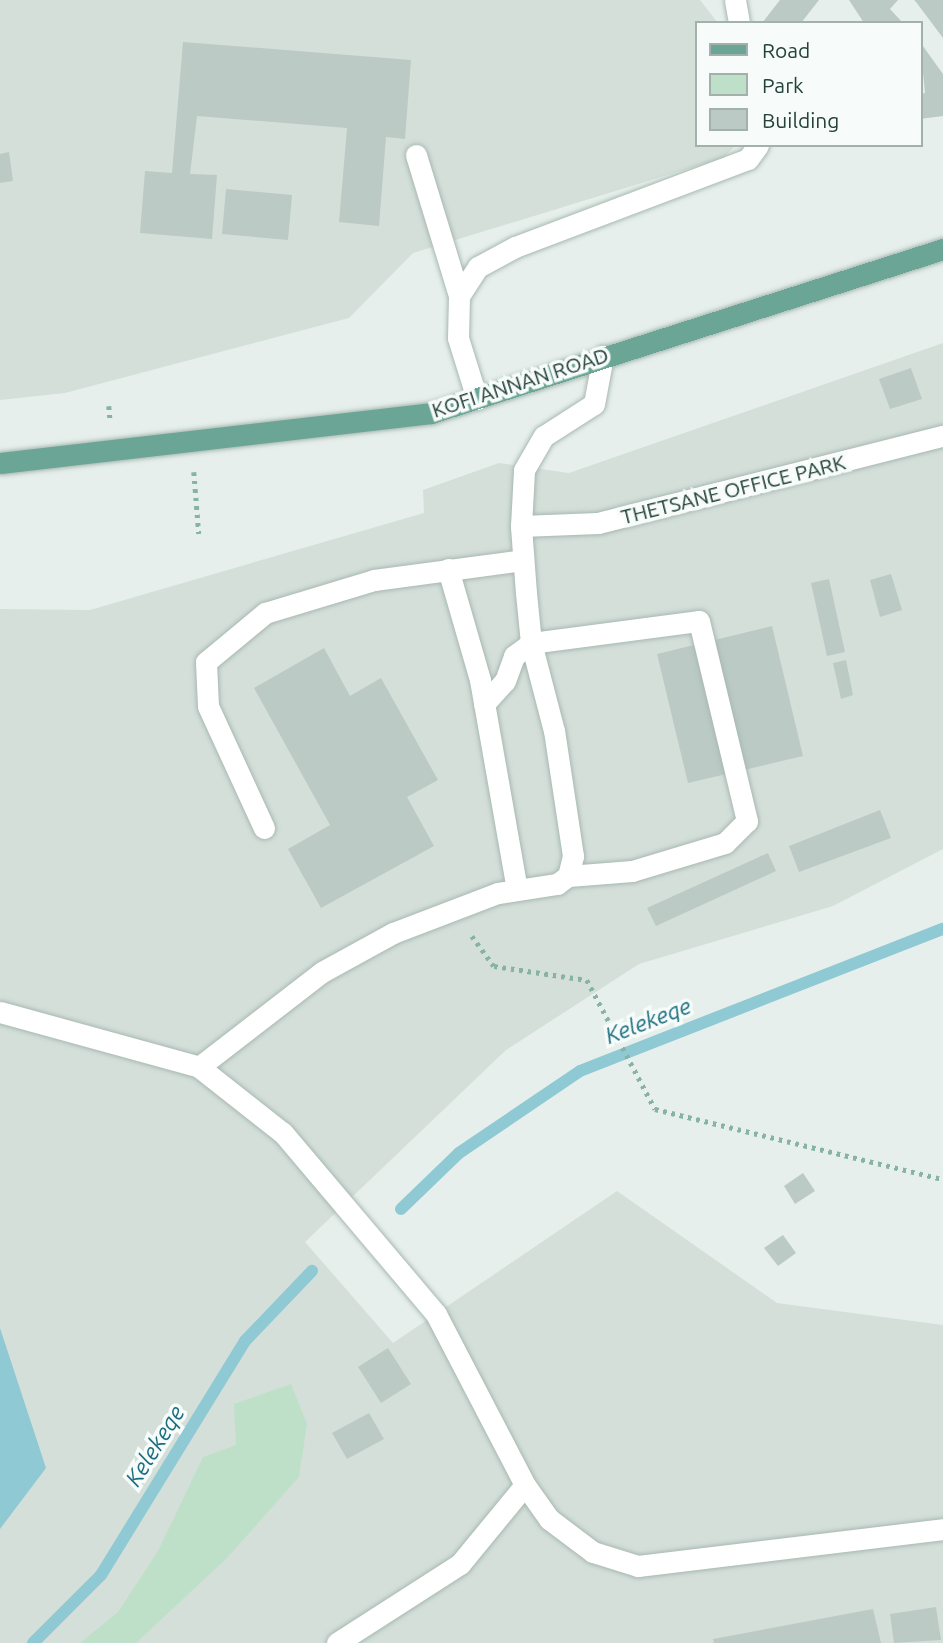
<!DOCTYPE html>
<style>
body{margin:0}
#map{position:relative;width:943px;height:1643px;overflow:hidden;background:#e6efeb;font-family:Ubuntu,sans-serif}
div>[style]{position:absolute}
.built>*{inset:0;background:#d4dfda}
.green>*{inset:0;background:#bfe0c8}
.water>*{inset:0;background:#8ec9d4}
.stream>*{height:12px;margin:-6px;padding:0 6px;transform-origin:6px;border-radius:6px;background:#8ec9d4}
.building>*{inset:0;background:#bbcac4}
.path>*{height:4.5px;margin-top:-2.25px;transform-origin:0;background:repeating-linear-gradient(90deg,#86b3a5 0 3.5px,transparent 0 8.5px)}
.roads{filter:drop-shadow(0 0 2px #a8b8b2) drop-shadow(0 0 2px #a8b8b2)}
.lane>*{height:21px;margin:-10.5px;padding:0 10.5px;transform-origin:10.5px;border-radius:10.5px;background:#fff}
.street>*{height:21px;margin:-10.5px;padding:0 10.5px;transform-origin:10.5px;border-radius:10.5px;background:#fff}
.primary>*{height:21px;margin:-10.5px;padding:0 10.5px;transform-origin:10.5px;border-radius:10.5px;background:#6aa596}
span{translate:-50% -50%;white-space:nowrap;text-align:center;line-height:1.15;-webkit-text-stroke:7px #f7fbf9;paint-order:stroke}
.street-label{font-size:21px;color:#24423a}
.water-label{font-size:23px;color:#1c6f80;font-style:italic}
.legend{position:absolute;left:695px;top:21px;width:228px;height:126px;box-sizing:border-box;background:#f7fbf9;border:2px solid #a3b1ad;margin:0;padding:9px 12px;list-style:none;font-size:21px;color:#24423a}
.legend li{display:flex;align-items:center;gap:14px;height:35px}
.legend b{width:35px;border:2px solid #a3b1ad}
</style>
<div id="map">
<div class="built">
<div style="clip-path:polygon(0 0,700px 0,718px 23px,696px 23px,696px 145px,736px 145px,723px 158px,413px 253px,349px 318px,65px 393px,0 400px)"></div>
<div style="clip-path:polygon(943px 343px,943px 849px,833px 906px,639px 964px,506px 1050px,305px 1242px,393px 1343px,617px 1191px,777px 1303px,943px 1325px,943px 1643px,0 1643px,0 609px,90px 610px,424px 513px,423px 490px,499px 463px,569px 473px)"></div>
</div>
<div class="green">
<div style="clip-path:polygon(291px 1384px,307px 1424px,299px 1477px,227px 1558px,136px 1643px,80px 1643px,118px 1612px,158px 1551px,203px 1457px,236px 1445px,234px 1404px)"></div>
</div>
<div class="water">
<div style="clip-path:polygon(0 1328px,46px 1468px,0 1529px)"></div>
</div>
<div class="stream">
<div style="left:401px;top:1209px;width:81px;rotate:-44deg"></div>
<div style="left:459px;top:1153px;width:146px;rotate:-34.1deg"></div>
<div style="left:580px;top:1071px;width:390px;rotate:-21.4deg"></div>
<div style="left:33px;top:1643px;width:96px;rotate:-45deg"></div>
<div style="left:101px;top:1575px;width:275px;rotate:-58.4deg"></div>
<div style="left:245px;top:1341px;width:97px;rotate:-46.3deg"></div>
</div>
<div class="building">
<div style="clip-path:polygon(780px 0,819px 0,801px 23px,762px 23px)"></div>
<div style="clip-path:polygon(849px 0,898px 0,890px 9px,903px 23px,864px 23px)"></div>
<div style="clip-path:polygon(914px 0,943px 0,943px 38px,916px 2px)"></div>
<div style="clip-path:polygon(183px 42px,411px 60px,405px 139px,386px 137px,379px 226px,339px 222px,347px 128px,197px 116px,190px 174px,217px 175px,212px 239px,140px 233px,145px 171px,172px 173px)"></div>
<div style="clip-path:polygon(920px 42px,943px 74px,943px 116px,920px 119px,920px 94px,925px 93px)"></div>
<div style="clip-path:polygon(9px 152px,13px 181px,0 183px,0 154px)"></div>
<div style="clip-path:polygon(226px 189px,292px 195px,288px 240px,222px 234px)"></div>
<div style="clip-path:polygon(911px 368px,922px 399px,890px 409px,879px 379px)"></div>
<div style="clip-path:polygon(891px 574px,902px 610px,880px 617px,870px 580px)"></div>
<div style="clip-path:polygon(829px 579px,845px 652px,827px 656px,811px 583px)"></div>
<div style="clip-path:polygon(772px 626px,803px 756px,688px 783px,657px 654px)"></div>
<div style="clip-path:polygon(324px 648px,350px 696px,381px 678px,438px 780px,407px 797px,434px 846px,321px 908px,288px 849px,330px 825px,254px 688px)"></div>
<div style="clip-path:polygon(846px 660px,853px 695px,841px 699px,833px 663px)"></div>
<div style="clip-path:polygon(880px 810px,891px 838px,799px 872px,789px 846px)"></div>
<div style="clip-path:polygon(768px 853px,776px 871px,656px 926px,647px 908px)"></div>
<div style="clip-path:polygon(803px 1173px,815px 1191px,795px 1204px,784px 1186px)"></div>
<div style="clip-path:polygon(783px 1235px,796px 1253px,778px 1266px,764px 1248px)"></div>
<div style="clip-path:polygon(388px 1348px,411px 1384px,381px 1403px,358px 1367px)"></div>
<div style="clip-path:polygon(369px 1413px,384px 1439px,347px 1459px,332px 1433px)"></div>
<div style="clip-path:polygon(936px 1607px,941px 1640px,894px 1643px,890px 1614px)"></div>
<div style="clip-path:polygon(873px 1609px,881px 1643px,714px 1643px,713px 1639px)"></div>
</div>
<div class="path">
<div style="left:109px;top:406px;width:12px;rotate:85deg"></div>
<div style="left:194px;top:472px;width:62px;rotate:85.4deg"></div>
<div style="left:472px;top:936px;width:37px;rotate:54deg"></div>
<div style="left:494px;top:966px;width:94px;rotate:8.6deg"></div>
<div style="left:587px;top:980px;width:146px;rotate:62.2deg"></div>
<div style="left:655px;top:1109px;width:296px;rotate:13.7deg"></div>
</div>
<div class="roads">
<div class="lane">
<div style="left:416px;top:155px;width:147px;rotate:73deg"></div>
<div style="left:521px;top:526px;width:77px;rotate:-2.2deg"></div>
<div style="left:598px;top:523px;width:356px;rotate:-14.2deg"></div>
<div style="left:448px;top:569px;width:116px;rotate:73.9deg"></div>
<div style="left:480px;top:680px;width:212px;rotate:80deg"></div>
<div style="left:484px;top:704px;width:31px;rotate:-48deg"></div>
<div style="left:505px;top:681px;width:27px;rotate:-70deg"></div>
<div style="left:514px;top:656px;width:21px;rotate:-37deg"></div>
<div style="left:531px;top:643px;width:169px;rotate:-7.5deg"></div>
<div style="left:699px;top:621px;width:206px;rotate:76.5deg"></div>
<div style="left:747px;top:821px;width:31px;rotate:135deg"></div>
<div style="left:725px;top:843px;width:97px;rotate:163.2deg"></div>
<div style="left:632px;top:871px;width:64px;rotate:175.5deg"></div>
<div style="left:264px;top:828px;width:134px;rotate:-114.7deg"></div>
<div style="left:208px;top:706px;width:44px;rotate:-92.6deg"></div>
<div style="left:206px;top:662px;width:77px;rotate:-39.7deg"></div>
<div style="left:265px;top:613px;width:114px;rotate:-16.8deg"></div>
<div style="left:374px;top:580px;width:150px;rotate:-7.6deg"></div>
<div style="left:337px;top:1643px;width:146px;rotate:-32.7deg"></div>
<div style="left:460px;top:1564px;width:102px;rotate:-50.6deg"></div>
<div style="left:525px;top:1485px;width:193px;rotate:-117.5deg"></div>
</div>
<div class="street">
<div style="left:735px;top:0;width:23px;rotate:80deg"></div>
<div style="left:477px;top:399px;width:64px;rotate:-107.3deg"></div>
<div style="left:458px;top:338px;width:42px;rotate:-88.6deg"></div>
<div style="left:459px;top:296px;width:35px;rotate:-57deg"></div>
<div style="left:478px;top:267px;width:42px;rotate:-28.4deg"></div>
<div style="left:515px;top:247px;width:249px;rotate:-20.7deg"></div>
<div style="left:748px;top:159px;width:17px;rotate:-54deg"></div>
<div style="left:0;top:1012px;width:206px;rotate:15.4deg"></div>
<div style="left:199px;top:1067px;width:107px;rotate:38.2deg"></div>
<div style="left:283px;top:1133px;width:237px;rotate:49.8deg"></div>
<div style="left:199px;top:1067px;width:155px;rotate:-37.7deg"></div>
<div style="left:322px;top:972px;width:81px;rotate:-28.8deg"></div>
<div style="left:393px;top:933px;width:112px;rotate:-20.9deg"></div>
<div style="left:498px;top:893px;width:60px;rotate:-8.7deg"></div>
<div style="left:557px;top:884px;width:14px;rotate:-36deg"></div>
<div style="left:568px;top:876px;width:21px;rotate:-76deg"></div>
<div style="left:573px;top:856px;width:126px;rotate:-98.6deg"></div>
<div style="left:554px;top:731px;width:91px;rotate:-104.6deg"></div>
<div style="left:531px;top:643px;width:50px;rotate:-95.7deg"></div>
<div style="left:526px;top:593px;width:67px;rotate:-94.3deg"></div>
<div style="left:521px;top:526px;width:56px;rotate:-86.9deg"></div>
<div style="left:524px;top:470px;width:39px;rotate:-60deg"></div>
<div style="left:544px;top:436px;width:59px;rotate:-32.6deg"></div>
<div style="left:594px;top:404px;width:49px;rotate:-79.4deg"></div>
<div style="left:525px;top:1485px;width:42px;rotate:54.8deg"></div>
<div style="left:549px;top:1519px;width:55px;rotate:36.9deg"></div>
<div style="left:593px;top:1552px;width:47px;rotate:17.3deg"></div>
<div style="left:638px;top:1566px;width:307px;rotate:-6.9deg"></div>
</div>
<div class="primary">
<div style="left:0;top:463px;width:434px;rotate:-6.6deg"></div>
<div style="left:431px;top:413px;width:538px;rotate:-17.76deg"></div>
</div>
</div>
<div class="street-label">
<span style="left:520px;top:382px;rotate:-18deg">KOFI ANNAN ROAD</span>
<span style="left:733px;top:489px;rotate:-14deg">THETSANE OFFICE PARK</span>
</div>
<div class="water-label">
<span style="left:648px;top:1021px;rotate:-21deg">Kelekeqe</span>
<span style="left:155px;top:1446px;rotate:-58deg">Kelekeqe</span>
</div>
<ul class="legend">
<li><b style="height:9px;background:#6aa596"></b>Road</li>
<li><b style="height:19px;background:#bfe0c8"></b>Park</li>
<li><b style="height:19px;background:#bbcac4"></b>Building</li>
</ul>
</div>
